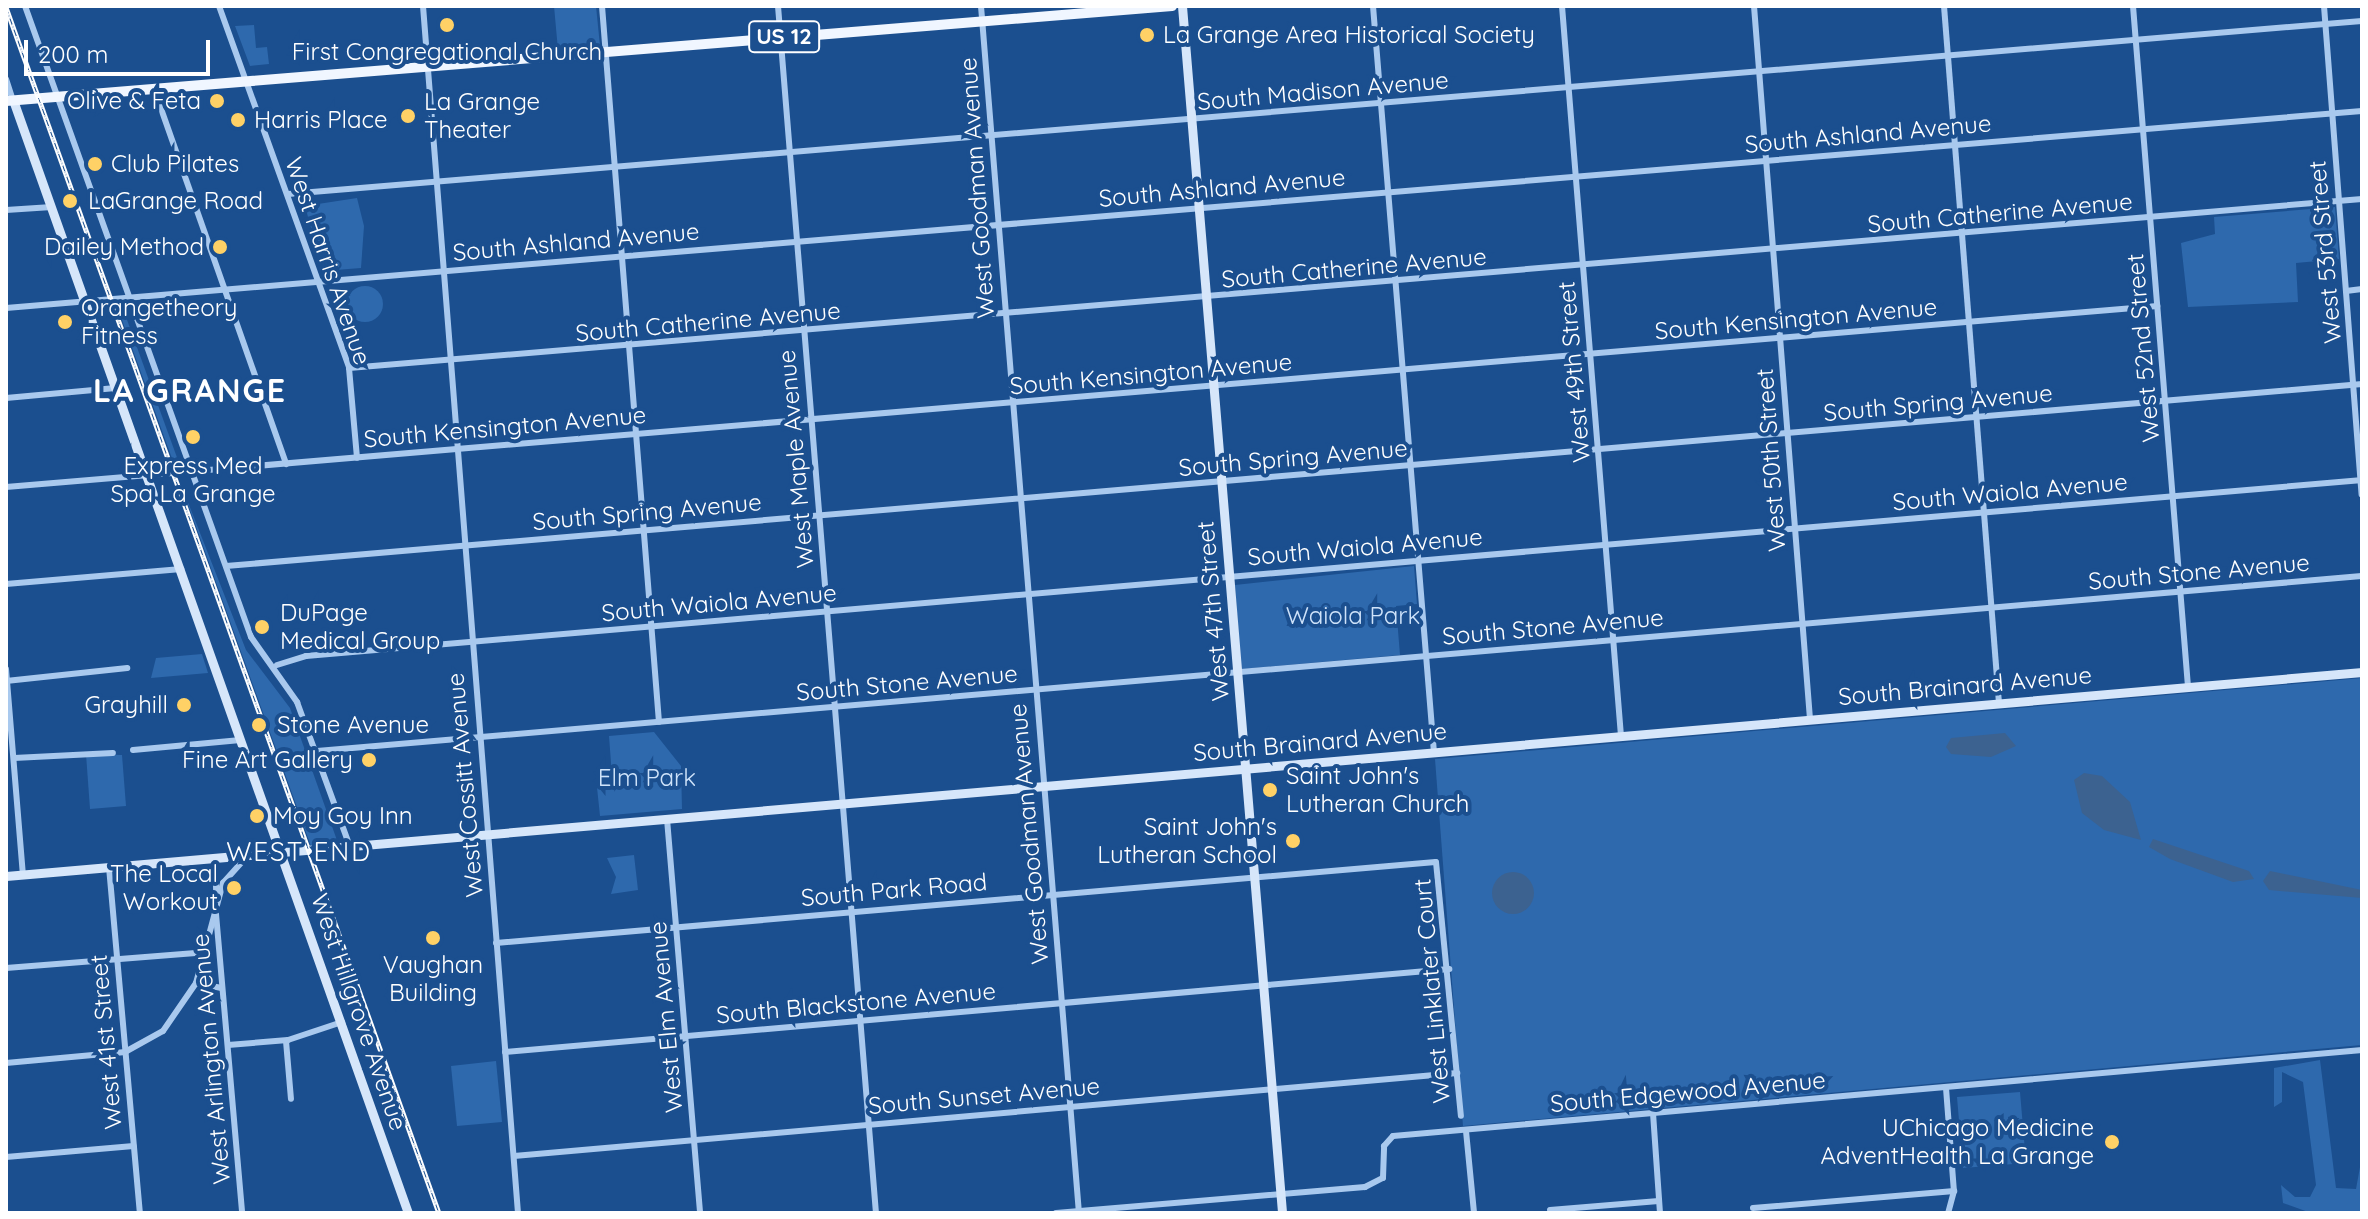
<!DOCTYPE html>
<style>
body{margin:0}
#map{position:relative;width:2368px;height:1219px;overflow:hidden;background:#1b4f8f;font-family:Quicksand,sans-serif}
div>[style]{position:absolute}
.green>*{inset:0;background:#2e69ad}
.round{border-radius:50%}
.water>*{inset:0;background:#3c6290}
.street>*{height:6px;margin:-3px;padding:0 3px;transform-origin:3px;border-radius:3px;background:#a9c9ee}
.secondary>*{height:9px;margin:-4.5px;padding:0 4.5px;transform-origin:4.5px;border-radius:4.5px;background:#d6e6fa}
.primary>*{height:10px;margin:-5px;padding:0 5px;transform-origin:5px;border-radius:5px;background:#f0f6ff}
.rail>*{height:5px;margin-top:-2.5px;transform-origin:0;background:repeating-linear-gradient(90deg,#1b4f8f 0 6px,#fff 0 12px);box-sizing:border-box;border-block:2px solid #fff}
.dots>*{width:22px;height:22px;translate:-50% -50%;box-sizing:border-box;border:4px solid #1b4f8f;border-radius:50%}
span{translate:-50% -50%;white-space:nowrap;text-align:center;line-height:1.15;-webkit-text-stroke:8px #1b4f8f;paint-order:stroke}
.shield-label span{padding:2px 6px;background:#1b4f8f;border:2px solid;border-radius:6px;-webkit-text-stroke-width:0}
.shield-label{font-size:22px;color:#fff;font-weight:700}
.poi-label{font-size:24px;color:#fff}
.left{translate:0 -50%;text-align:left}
.right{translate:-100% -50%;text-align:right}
.street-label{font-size:24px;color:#fff}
.park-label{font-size:24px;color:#cfe3fa}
.neighbourhood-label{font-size:26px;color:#fff;letter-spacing:2px}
.district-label{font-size:32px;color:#fff;font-weight:700;letter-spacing:2px}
.frame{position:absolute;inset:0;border:8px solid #fff;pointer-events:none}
.scale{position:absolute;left:24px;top:40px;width:186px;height:36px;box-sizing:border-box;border:4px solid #fff;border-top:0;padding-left:10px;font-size:24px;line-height:28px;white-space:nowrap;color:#fff;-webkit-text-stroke:6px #1b4f8f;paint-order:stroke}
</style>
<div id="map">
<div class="green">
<div style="clip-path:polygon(554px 6px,596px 6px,600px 46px,558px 50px)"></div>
<div style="clip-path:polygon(254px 25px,256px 48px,267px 47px,269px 64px,250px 66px,235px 26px)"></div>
<div style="clip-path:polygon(357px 198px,364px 226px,361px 268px,323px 271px,305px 206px)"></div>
<div style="clip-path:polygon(2335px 207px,2339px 259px,2296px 263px,2298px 302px,2188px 307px,2181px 243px,2215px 234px,2214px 217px)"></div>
<div class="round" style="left:347px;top:286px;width:36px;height:36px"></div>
<div style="clip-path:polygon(117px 306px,122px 306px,179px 463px,174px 464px)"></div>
<div style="clip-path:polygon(180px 482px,246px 650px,290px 708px,339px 846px,312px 849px)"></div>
<div style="clip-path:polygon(1414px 566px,1417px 604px,1396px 606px,1400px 655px,1241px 669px,1235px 585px)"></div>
<div style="clip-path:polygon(202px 654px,208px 673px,151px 678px,156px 658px)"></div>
<div style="clip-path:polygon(2362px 678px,2362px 1045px,1463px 1126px,1435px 759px)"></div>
<div style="clip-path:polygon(654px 732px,681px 766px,682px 809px,600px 816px,596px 778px,612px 776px,609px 736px)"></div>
<div style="clip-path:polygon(86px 754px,122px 755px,126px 806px,90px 809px)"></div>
<div style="clip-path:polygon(634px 855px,638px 890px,611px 894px,616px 877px,607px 858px)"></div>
<div style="clip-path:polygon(2320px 1060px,2336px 1188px,2356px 1189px,2362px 1156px,2362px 1213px,2311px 1213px,2283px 1203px,2281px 1185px,2295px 1197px,2310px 1197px,2316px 1185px,2303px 1082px,2282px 1072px,2282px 1102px,2274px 1107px,2274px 1068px)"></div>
<div style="clip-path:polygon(496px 1061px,502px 1122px,457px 1126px,451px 1066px)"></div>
<div style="clip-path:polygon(2020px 1092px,2026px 1163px,1963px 1168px,1957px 1097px)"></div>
</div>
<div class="water">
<div style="clip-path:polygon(2005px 733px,2016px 746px,1991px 757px,1951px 754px,1946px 747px,1951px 738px)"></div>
<div style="clip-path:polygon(2084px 773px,2102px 776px,2130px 802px,2141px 840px,2104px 830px,2082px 813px,2074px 780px)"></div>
<div style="clip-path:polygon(2153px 839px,2249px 871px,2254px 879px,2233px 882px,2170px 859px,2149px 847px)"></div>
<div style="clip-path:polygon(2270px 871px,2362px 890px,2362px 898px,2269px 890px,2263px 881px)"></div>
<div class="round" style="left:1492px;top:872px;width:42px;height:42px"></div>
</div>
<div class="street">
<div style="left:25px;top:6px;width:670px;rotate:70.29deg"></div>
<div style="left:251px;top:637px;width:80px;rotate:54.7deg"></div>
<div style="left:297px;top:702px;width:154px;rotate:69.9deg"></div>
<div style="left:219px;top:6px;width:385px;rotate:70.2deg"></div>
<div style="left:349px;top:368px;width:90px;rotate:84.9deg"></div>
<div style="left:423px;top:6px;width:1211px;rotate:85.5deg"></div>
<div style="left:602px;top:6px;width:718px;rotate:85.45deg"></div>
<div style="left:778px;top:6px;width:1211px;rotate:85.36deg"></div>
<div style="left:981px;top:6px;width:1211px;rotate:85.36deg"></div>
<div style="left:1373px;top:6px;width:748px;rotate:85.33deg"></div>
<div style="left:1562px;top:6px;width:732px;rotate:85.38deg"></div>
<div style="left:1754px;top:6px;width:715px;rotate:85.51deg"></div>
<div style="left:1944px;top:6px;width:699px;rotate:85.49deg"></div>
<div style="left:2133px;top:6px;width:683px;rotate:85.38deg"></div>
<div style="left:2324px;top:6px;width:490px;rotate:85.6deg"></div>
<div style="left:6px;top:79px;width:22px;rotate:72deg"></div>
<div style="left:163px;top:88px;width:13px;rotate:113deg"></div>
<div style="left:158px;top:100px;width:386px;rotate:70.6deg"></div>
<div style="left:288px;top:194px;width:2081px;rotate:-4.77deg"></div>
<div style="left:6px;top:210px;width:46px;rotate:-3.7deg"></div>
<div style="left:2346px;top:291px;width:16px;rotate:-7deg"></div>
<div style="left:6px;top:308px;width:2364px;rotate:-4.78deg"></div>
<div style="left:349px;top:368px;width:2020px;rotate:-4.8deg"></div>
<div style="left:6px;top:398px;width:110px;rotate:-5.2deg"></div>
<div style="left:6px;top:487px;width:2159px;rotate:-4.81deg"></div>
<div style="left:226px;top:566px;width:2144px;rotate:-4.87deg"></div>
<div style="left:6px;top:584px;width:176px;rotate:-4.9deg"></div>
<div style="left:277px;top:665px;width:30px;rotate:-17deg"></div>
<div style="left:306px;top:656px;width:2064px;rotate:-4.89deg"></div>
<div style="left:6px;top:669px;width:206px;rotate:85.3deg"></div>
<div style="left:6px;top:681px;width:122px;rotate:-6.1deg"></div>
<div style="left:133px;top:750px;width:108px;rotate:-5.3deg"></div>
<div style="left:317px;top:751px;width:2052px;rotate:-4.89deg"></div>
<div style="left:14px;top:758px;width:99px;rotate:-2.9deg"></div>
<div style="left:667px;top:819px;width:395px;rotate:85.2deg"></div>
<div style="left:215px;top:858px;width:37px;rotate:88deg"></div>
<div style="left:109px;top:867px;width:347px;rotate:84.9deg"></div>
<div style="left:216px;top:914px;width:300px;rotate:85deg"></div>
<div style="left:496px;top:943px;width:943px;rotate:-4.93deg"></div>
<div style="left:1436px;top:862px;width:255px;rotate:84.4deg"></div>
<div style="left:6px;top:968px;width:203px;rotate:-4.5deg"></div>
<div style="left:196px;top:983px;width:26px;rotate:11deg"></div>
<div style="left:286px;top:1041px;width:58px;rotate:85.1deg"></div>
<div style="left:228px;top:1045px;width:60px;rotate:-4.8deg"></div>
<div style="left:288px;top:1040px;width:57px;rotate:-18.4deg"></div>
<div style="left:505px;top:1052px;width:948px;rotate:-5.02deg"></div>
<div style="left:6px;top:1063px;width:120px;rotate:-5.3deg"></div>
<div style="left:125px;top:1052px;width:43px;rotate:-28.9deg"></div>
<div style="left:163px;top:1031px;width:58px;rotate:-55.5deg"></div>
<div style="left:196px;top:983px;width:104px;rotate:-74.9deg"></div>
<div style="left:223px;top:883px;width:38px;rotate:-48deg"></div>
<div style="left:1946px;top:1088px;width:103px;rotate:85.6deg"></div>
<div style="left:1954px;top:1191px;width:23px;rotate:105deg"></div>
<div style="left:1653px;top:1113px;width:100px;rotate:86deg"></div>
<div style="left:1466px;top:1131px;width:82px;rotate:84.4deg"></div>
<div style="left:514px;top:1156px;width:947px;rotate:-5.03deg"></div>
<div style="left:6px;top:1157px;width:128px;rotate:-4.9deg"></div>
<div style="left:1753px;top:1208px;width:202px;rotate:-4.8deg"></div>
<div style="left:1550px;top:1210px;width:109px;rotate:-4.7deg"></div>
<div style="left:1056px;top:1213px;width:310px;rotate:-4.8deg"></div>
<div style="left:1365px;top:1187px;width:20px;rotate:-27deg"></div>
<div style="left:1383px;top:1178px;width:32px;rotate:-88deg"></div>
<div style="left:1384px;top:1146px;width:13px;rotate:-48deg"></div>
<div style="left:1393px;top:1136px;width:973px;rotate:-5.07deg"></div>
</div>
<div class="secondary">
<div style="left:1182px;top:6px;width:1211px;rotate:85.26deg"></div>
<div style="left:13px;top:100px;width:1181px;rotate:70.46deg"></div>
<div style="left:6px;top:876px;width:2365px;rotate:-4.95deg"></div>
</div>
<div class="primary">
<div style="left:6px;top:101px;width:1170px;rotate:-4.66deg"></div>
</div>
<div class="rail">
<div style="left:6px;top:7px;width:1281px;rotate:70.25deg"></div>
</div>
<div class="dots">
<div style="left:447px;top:25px;background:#ffd166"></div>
<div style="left:1147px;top:35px;background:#ffd166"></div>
<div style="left:217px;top:101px;background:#ffd166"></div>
<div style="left:408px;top:116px;background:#ffd166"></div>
<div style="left:238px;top:120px;background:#ffd166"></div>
<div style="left:95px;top:164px;background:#ffd166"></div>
<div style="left:70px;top:201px;background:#ffd166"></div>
<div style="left:220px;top:247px;background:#ffd166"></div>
<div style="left:65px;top:322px;background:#ffd166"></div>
<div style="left:193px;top:437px;background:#ffd166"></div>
<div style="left:262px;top:627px;background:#ffd166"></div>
<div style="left:184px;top:705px;background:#ffd166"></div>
<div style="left:259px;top:725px;background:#ffd166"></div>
<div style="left:369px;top:760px;background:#ffd166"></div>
<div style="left:1270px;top:790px;background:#ffd166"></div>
<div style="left:257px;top:816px;background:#ffd166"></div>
<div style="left:1293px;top:841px;background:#ffd166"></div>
<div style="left:234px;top:888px;background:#ffd166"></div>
<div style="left:433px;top:938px;background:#ffd166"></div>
<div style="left:2112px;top:1142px;background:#ffd166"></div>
</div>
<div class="shield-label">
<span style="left:784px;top:37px">US 12</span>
</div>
<div class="poi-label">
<span class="left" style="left:1163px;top:35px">La Grange Area Historical Society</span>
<span style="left:447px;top:52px">First Congregational Church</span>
<span class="right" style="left:201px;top:101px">Olive &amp; Feta</span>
<span class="left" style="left:424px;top:116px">La Grange<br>Theater</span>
<span class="left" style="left:254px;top:120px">Harris Place</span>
<span class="left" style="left:111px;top:164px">Club Pilates</span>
<span class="left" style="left:88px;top:201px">LaGrange Road</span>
<span class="right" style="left:204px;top:247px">Dailey Method</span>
<span class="left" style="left:81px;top:322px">Orangetheory<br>Fitness</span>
<span style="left:193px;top:480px">Express Med<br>Spa La Grange</span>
<span class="left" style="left:280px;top:627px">DuPage<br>Medical Group</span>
<span class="right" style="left:168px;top:705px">Grayhill</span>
<span class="left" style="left:277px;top:725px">Stone Avenue</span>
<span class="right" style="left:353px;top:760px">Fine Art Gallery</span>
<span class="left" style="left:1286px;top:790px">Saint John's<br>Lutheran Church</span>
<span class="left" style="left:273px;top:816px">Moy Goy Inn</span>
<span class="right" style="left:1277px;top:841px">Saint John's<br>Lutheran School</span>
<span class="right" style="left:218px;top:888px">The Local<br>Workout</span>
<span style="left:433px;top:979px">Vaughan<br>Building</span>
<span class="right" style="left:2094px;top:1142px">UChicago Medicine<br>AdventHealth La Grange</span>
</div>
<div class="street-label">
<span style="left:1323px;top:91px;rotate:-5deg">South Madison Avenue</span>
<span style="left:1868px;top:134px;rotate:-5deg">South Ashland Avenue</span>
<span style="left:977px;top:188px;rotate:-94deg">West Goodman Avenue</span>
<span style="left:1222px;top:188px;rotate:-5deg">South Ashland Avenue</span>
<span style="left:2000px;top:213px;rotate:-5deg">South Catherine Avenue</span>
<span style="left:576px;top:242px;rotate:-5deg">South Ashland Avenue</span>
<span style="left:2325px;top:252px;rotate:-95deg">West 53rd Street</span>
<span style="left:328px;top:261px;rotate:71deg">West Harris Avenue</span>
<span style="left:1354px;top:268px;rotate:-5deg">South Catherine Avenue</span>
<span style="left:1796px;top:319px;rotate:-5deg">South Kensington Avenue</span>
<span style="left:708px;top:322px;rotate:-5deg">South Catherine Avenue</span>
<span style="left:2143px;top:348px;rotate:-95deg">West 52nd Street</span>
<span style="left:1574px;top:372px;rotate:-95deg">West 49th Street</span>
<span style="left:1151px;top:374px;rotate:-5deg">South Kensington Avenue</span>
<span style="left:1938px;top:403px;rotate:-5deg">South Spring Avenue</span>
<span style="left:505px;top:427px;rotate:-5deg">South Kensington Avenue</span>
<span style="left:1293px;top:458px;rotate:-5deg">South Spring Avenue</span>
<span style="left:796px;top:459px;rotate:-95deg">West Maple Avenue</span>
<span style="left:1771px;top:460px;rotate:-94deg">West 50th Street</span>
<span style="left:2010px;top:492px;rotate:-5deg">South Waiola Avenue</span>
<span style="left:647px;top:512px;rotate:-5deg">South Spring Avenue</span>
<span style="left:1365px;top:547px;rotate:-5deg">South Waiola Avenue</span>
<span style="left:2199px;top:572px;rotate:-5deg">South Stone Avenue</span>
<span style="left:719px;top:603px;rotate:-5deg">South Waiola Avenue</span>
<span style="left:1213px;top:611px;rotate:-95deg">West 47th Street</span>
<span style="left:1553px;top:627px;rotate:-5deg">South Stone Avenue</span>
<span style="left:907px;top:683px;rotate:-5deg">South Stone Avenue</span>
<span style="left:1965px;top:686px;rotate:-5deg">South Brainard Avenue</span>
<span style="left:1320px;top:742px;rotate:-5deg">South Brainard Avenue</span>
<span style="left:465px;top:785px;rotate:-95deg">West Cossitt Avenue</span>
<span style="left:1029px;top:834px;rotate:-95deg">West Goodman Avenue</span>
<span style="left:894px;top:890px;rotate:-5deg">South Park Road</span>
<span style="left:1432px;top:991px;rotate:-95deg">West Linklater Court</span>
<span style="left:856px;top:1003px;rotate:-5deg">South Blackstone Avenue</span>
<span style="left:359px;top:1012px;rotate:71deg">West Hillgrove Avenue</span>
<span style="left:666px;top:1017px;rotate:-95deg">West Elm Avenue</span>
<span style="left:106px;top:1042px;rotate:-95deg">West 41st Street</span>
<span style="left:211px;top:1059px;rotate:-95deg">West Arlington Avenue</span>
<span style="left:1688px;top:1092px;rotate:-5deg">South Edgewood Avenue</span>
<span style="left:984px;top:1096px;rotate:-5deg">South Sunset Avenue</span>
</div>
<div class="park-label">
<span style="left:1353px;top:616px">Waiola Park</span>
<span style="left:647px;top:778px">Elm Park</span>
</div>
<div class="neighbourhood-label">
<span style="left:299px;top:852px">WEST END</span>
</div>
<div class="district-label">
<span style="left:190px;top:390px">LA GRANGE</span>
</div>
<div class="frame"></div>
<div class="scale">200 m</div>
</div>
